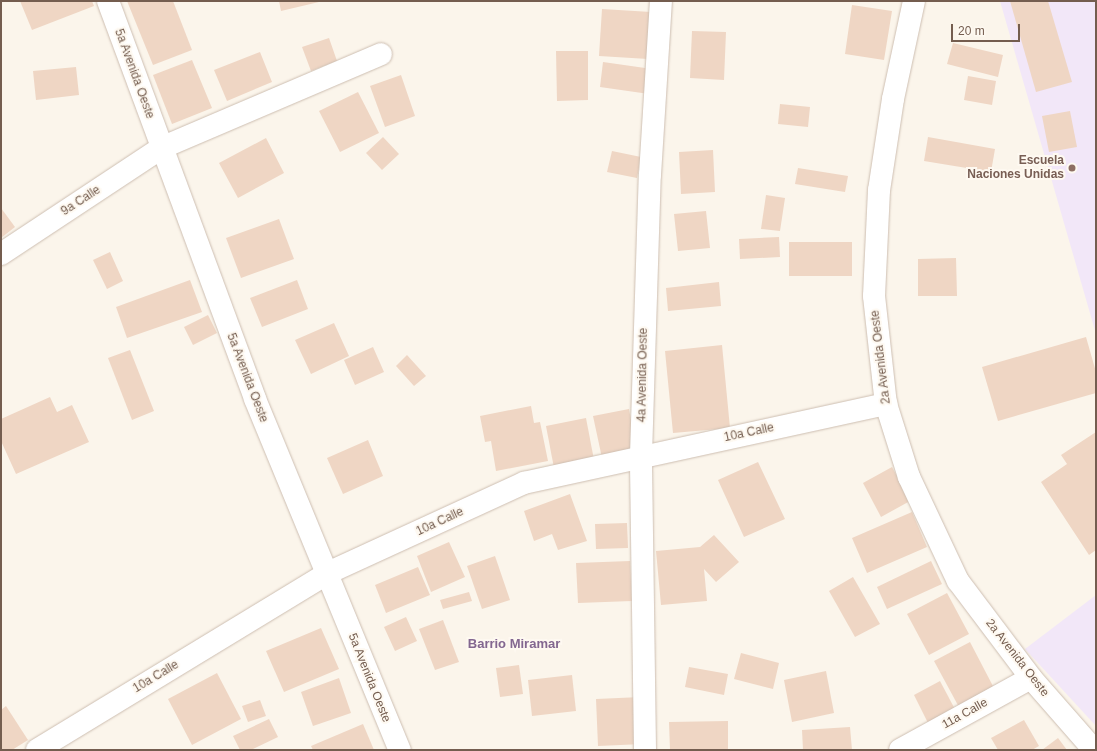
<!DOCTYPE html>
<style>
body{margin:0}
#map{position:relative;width:1097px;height:751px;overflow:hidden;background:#fbf5eb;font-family:Helvetica,sans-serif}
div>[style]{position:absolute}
.education>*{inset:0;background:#f2e7f8}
.building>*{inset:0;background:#efd6c4}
.roads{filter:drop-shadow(0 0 1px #cdbeb1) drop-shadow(0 0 1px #cdbeb1)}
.minor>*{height:22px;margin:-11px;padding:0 11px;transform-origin:11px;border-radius:11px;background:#fff}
.dots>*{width:11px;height:11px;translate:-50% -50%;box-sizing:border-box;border:2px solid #fef9f1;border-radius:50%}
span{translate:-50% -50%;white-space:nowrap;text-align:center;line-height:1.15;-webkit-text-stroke:4px #fef9f1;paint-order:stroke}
.street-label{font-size:12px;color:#745d4f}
.education-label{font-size:12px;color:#785e54;font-weight:700}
.right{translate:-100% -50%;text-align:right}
.neighbourhood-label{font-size:13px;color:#836790;font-weight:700}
.frame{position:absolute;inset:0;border:2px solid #745d4f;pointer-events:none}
.scale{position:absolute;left:951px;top:24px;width:69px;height:18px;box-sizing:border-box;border:2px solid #745d4f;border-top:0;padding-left:5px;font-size:12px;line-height:14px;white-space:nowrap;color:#745d4f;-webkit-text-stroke:3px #fef9f1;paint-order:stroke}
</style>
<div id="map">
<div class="education">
<div style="clip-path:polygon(1000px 1px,1096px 1px,1096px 334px)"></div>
<div style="clip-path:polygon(1096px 595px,1096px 726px,1025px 649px)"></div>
</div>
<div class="building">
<div style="clip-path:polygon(20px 1px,92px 1px,94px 6px,32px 30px)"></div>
<div style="clip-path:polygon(127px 1px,173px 1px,192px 50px,153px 65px)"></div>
<div style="clip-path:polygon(279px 1px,319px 1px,319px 2px,281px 11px)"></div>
<div style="clip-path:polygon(1010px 1px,1048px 1px,1072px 82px,1036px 92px)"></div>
<div style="clip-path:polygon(852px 5px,892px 11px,884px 60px,845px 54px)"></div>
<div style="clip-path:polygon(602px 9px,651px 12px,648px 59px,599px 56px)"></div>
<div style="clip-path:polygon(692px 31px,726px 32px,724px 80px,690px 78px)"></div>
<div style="clip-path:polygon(329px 38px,337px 61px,311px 71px,302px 47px)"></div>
<div style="clip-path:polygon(953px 43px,1003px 55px,998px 77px,947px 64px)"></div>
<div style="clip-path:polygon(556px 51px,588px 51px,588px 100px,557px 101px)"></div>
<div style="clip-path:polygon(260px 52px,272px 82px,227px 101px,214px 70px)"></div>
<div style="clip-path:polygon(192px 60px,212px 108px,172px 124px,153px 75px)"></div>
<div style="clip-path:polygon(603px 62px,652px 69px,649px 94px,600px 87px)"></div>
<div style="clip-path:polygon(76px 67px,79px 95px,36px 100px,33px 71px)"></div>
<div style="clip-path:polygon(401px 75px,415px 116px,385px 127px,370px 86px)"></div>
<div style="clip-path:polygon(968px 76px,996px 81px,992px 105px,964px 100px)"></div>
<div style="clip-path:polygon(358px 92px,379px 133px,340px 152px,319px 111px)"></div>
<div style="clip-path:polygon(780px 104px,810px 107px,808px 127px,778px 124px)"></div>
<div style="clip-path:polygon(1070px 111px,1077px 147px,1049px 152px,1042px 116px)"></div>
<div style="clip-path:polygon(383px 137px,399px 154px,382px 170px,366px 153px)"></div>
<div style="clip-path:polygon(928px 137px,995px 149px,991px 172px,924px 161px)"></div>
<div style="clip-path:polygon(266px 138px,284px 173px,238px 198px,219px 163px)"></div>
<div style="clip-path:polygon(713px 150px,715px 192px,681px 194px,679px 152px)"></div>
<div style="clip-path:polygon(612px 151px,641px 157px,637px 178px,607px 172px)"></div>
<div style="clip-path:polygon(798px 168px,848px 176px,845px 192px,795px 184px)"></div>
<div style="clip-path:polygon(766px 195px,785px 198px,780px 231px,761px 229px)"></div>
<div style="clip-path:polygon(1px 208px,15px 227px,1px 238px)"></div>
<div style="clip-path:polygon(706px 211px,710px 248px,678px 251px,674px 214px)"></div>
<div style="clip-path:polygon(279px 219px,294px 259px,241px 278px,226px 238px)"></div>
<div style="clip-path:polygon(779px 237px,780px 257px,740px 259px,739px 239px)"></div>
<div style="clip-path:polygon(789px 242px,852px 242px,852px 276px,789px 276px)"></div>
<div style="clip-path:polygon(110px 252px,123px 281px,107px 289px,93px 260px)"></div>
<div style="clip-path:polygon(956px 258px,957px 296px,918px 296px,918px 259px)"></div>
<div style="clip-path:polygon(190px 280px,202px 312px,127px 338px,116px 307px)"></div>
<div style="clip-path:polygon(297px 280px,308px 309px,262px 327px,250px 298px)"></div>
<div style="clip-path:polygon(719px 282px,721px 306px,668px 311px,666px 288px)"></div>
<div style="clip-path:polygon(208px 315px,217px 333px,193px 345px,184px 327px)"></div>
<div style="clip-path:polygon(334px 323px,349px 356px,311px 374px,295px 340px)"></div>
<div style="clip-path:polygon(1086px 337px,1096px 372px,1096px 393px,998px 421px,982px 367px)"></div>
<div style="clip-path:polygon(722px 345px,730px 428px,673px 433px,665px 351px)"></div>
<div style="clip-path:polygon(373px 347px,384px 372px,355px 385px,344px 360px)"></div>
<div style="clip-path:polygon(130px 350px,154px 411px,132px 420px,108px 358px)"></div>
<div style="clip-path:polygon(407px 355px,426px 376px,414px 386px,396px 366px)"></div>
<div style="clip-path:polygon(50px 397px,57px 412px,72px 405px,89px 442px,16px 474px,1px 441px,1px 419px)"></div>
<div style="clip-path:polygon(531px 406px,534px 423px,540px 422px,548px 461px,496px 471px,491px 441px,485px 442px,480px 416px)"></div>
<div style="clip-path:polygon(629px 409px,637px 451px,602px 458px,593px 416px)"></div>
<div style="clip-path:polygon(586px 418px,594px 460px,554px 468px,546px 426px)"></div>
<div style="clip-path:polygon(1096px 432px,1096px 550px,1089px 555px,1041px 482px,1067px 464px,1061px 455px)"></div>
<div style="clip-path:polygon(368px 440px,383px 476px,343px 494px,327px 458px)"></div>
<div style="clip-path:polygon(758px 462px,785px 519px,744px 537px,718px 480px)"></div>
<div style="clip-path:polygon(892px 467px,910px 501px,881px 517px,863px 483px)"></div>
<div style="clip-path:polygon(570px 494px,587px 541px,558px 550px,552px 534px,534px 541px,524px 511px)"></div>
<div style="clip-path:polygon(912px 512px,927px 547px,867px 573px,852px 538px)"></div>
<div style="clip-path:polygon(627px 523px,628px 548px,596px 549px,595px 524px)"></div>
<div style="clip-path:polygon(714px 535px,739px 562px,716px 582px,704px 569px,707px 601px,661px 605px,656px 551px,700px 547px)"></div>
<div style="clip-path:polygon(449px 542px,465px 577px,431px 592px,417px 556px)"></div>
<div style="clip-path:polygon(495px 556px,510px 600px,482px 609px,467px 566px)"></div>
<div style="clip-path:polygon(630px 561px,632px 601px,578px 603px,576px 563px)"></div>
<div style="clip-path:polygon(931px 561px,942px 584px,887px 609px,877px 587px)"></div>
<div style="clip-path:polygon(418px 567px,430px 595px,386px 613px,375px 585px)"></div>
<div style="clip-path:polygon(853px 577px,880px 624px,855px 637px,829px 591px)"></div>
<div style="clip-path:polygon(469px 592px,472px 601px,443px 609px,440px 600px)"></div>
<div style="clip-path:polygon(947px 593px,969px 634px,929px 655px,907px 614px)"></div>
<div style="clip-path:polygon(406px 617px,417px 641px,395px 651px,384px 627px)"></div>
<div style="clip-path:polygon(443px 620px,459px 662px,435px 670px,419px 629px)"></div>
<div style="clip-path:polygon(321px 628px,339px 669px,284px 692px,266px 651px)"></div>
<div style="clip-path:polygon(970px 642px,995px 690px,960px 709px,934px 661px)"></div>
<div style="clip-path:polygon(741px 653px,779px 663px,773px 689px,734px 679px)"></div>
<div style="clip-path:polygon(519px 665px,523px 694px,500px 697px,496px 668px)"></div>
<div style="clip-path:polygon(689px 667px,728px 674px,724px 695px,685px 687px)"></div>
<div style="clip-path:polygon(826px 671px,834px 713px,792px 722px,784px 680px)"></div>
<div style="clip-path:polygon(217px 673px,241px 719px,192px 745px,168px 699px)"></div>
<div style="clip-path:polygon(572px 675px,576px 711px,532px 716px,528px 680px)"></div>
<div style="clip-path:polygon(339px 678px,351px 713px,313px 726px,301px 692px)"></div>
<div style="clip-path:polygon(940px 681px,958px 715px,931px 729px,914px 695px)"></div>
<div style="clip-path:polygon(641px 697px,643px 744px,598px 746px,596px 699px)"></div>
<div style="clip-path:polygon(260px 700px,266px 716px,248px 722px,242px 706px)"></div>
<div style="clip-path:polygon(6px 706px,28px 740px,12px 750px,1px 750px,1px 710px)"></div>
<div style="clip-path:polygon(269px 719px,278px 737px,251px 750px,240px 750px,233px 736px)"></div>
<div style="clip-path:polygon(1024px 720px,1039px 746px,1032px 750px,998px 750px,991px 738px)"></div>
<div style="clip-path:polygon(728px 721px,728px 750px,670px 750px,669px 722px)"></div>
<div style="clip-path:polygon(363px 724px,374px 750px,313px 750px,311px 746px)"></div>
<div style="clip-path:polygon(850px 727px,852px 750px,803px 750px,802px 730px)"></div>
<div style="clip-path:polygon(1058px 738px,1067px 750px,1042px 750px)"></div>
</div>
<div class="roads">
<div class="minor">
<div style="left:108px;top:1px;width:424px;rotate:69.7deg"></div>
<div style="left:255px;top:399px;width:380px;rotate:67.6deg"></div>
<div style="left:914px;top:1px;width:100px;rotate:102.1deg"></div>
<div style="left:893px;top:99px;width:92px;rotate:98.7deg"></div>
<div style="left:879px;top:190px;width:106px;rotate:92.7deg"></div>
<div style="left:874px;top:296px;width:109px;rotate:83.7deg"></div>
<div style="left:886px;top:404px;width:77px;rotate:72.5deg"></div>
<div style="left:909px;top:477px;width:115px;rotate:64.8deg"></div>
<div style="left:958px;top:581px;width:121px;rotate:53deg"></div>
<div style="left:1031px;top:678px;width:96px;rotate:48.8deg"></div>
<div style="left:1px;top:254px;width:192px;rotate:-33.5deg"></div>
<div style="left:161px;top:148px;width:239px;rotate:-23.1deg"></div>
<div style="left:37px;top:750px;width:341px;rotate:-31.3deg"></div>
<div style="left:328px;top:573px;width:216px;rotate:-24.7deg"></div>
<div style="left:524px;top:483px;width:371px;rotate:-12.3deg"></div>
<div style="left:645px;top:750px;width:295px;rotate:-90.8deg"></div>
<div style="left:641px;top:455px;width:280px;rotate:-88.2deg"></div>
<div style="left:650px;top:175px;width:174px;rotate:-86.4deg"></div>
<div style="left:900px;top:750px;width:149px;rotate:-28.8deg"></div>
</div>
</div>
<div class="dots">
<div style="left:1072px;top:168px;background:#8d6e63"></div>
</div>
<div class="street-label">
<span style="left:134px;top:74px;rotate:70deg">5a Avenida Oeste</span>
<span style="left:81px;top:201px;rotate:-33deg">9a Calle</span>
<span style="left:881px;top:357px;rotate:-97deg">2a Avenida Oeste</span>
<span style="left:643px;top:375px;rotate:-89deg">4a Avenida Oeste</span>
<span style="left:247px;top:378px;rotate:69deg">5a Avenida Oeste</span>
<span style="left:749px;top:433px;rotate:-12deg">10a Calle</span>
<span style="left:440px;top:522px;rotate:-25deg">10a Calle</span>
<span style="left:1017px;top:658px;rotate:52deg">2a Avenida Oeste</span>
<span style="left:156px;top:677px;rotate:-31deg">10a Calle</span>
<span style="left:369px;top:678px;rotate:68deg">5a Avenida Oeste</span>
<span style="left:965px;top:714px;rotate:-29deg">11a Calle</span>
</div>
<div class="education-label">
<span class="right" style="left:1064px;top:168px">Escuela<br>Naciones Unidas</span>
</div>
<div class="neighbourhood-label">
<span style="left:514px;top:644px">Barrio Miramar</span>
</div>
<div class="frame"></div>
<div class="scale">20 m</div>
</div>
